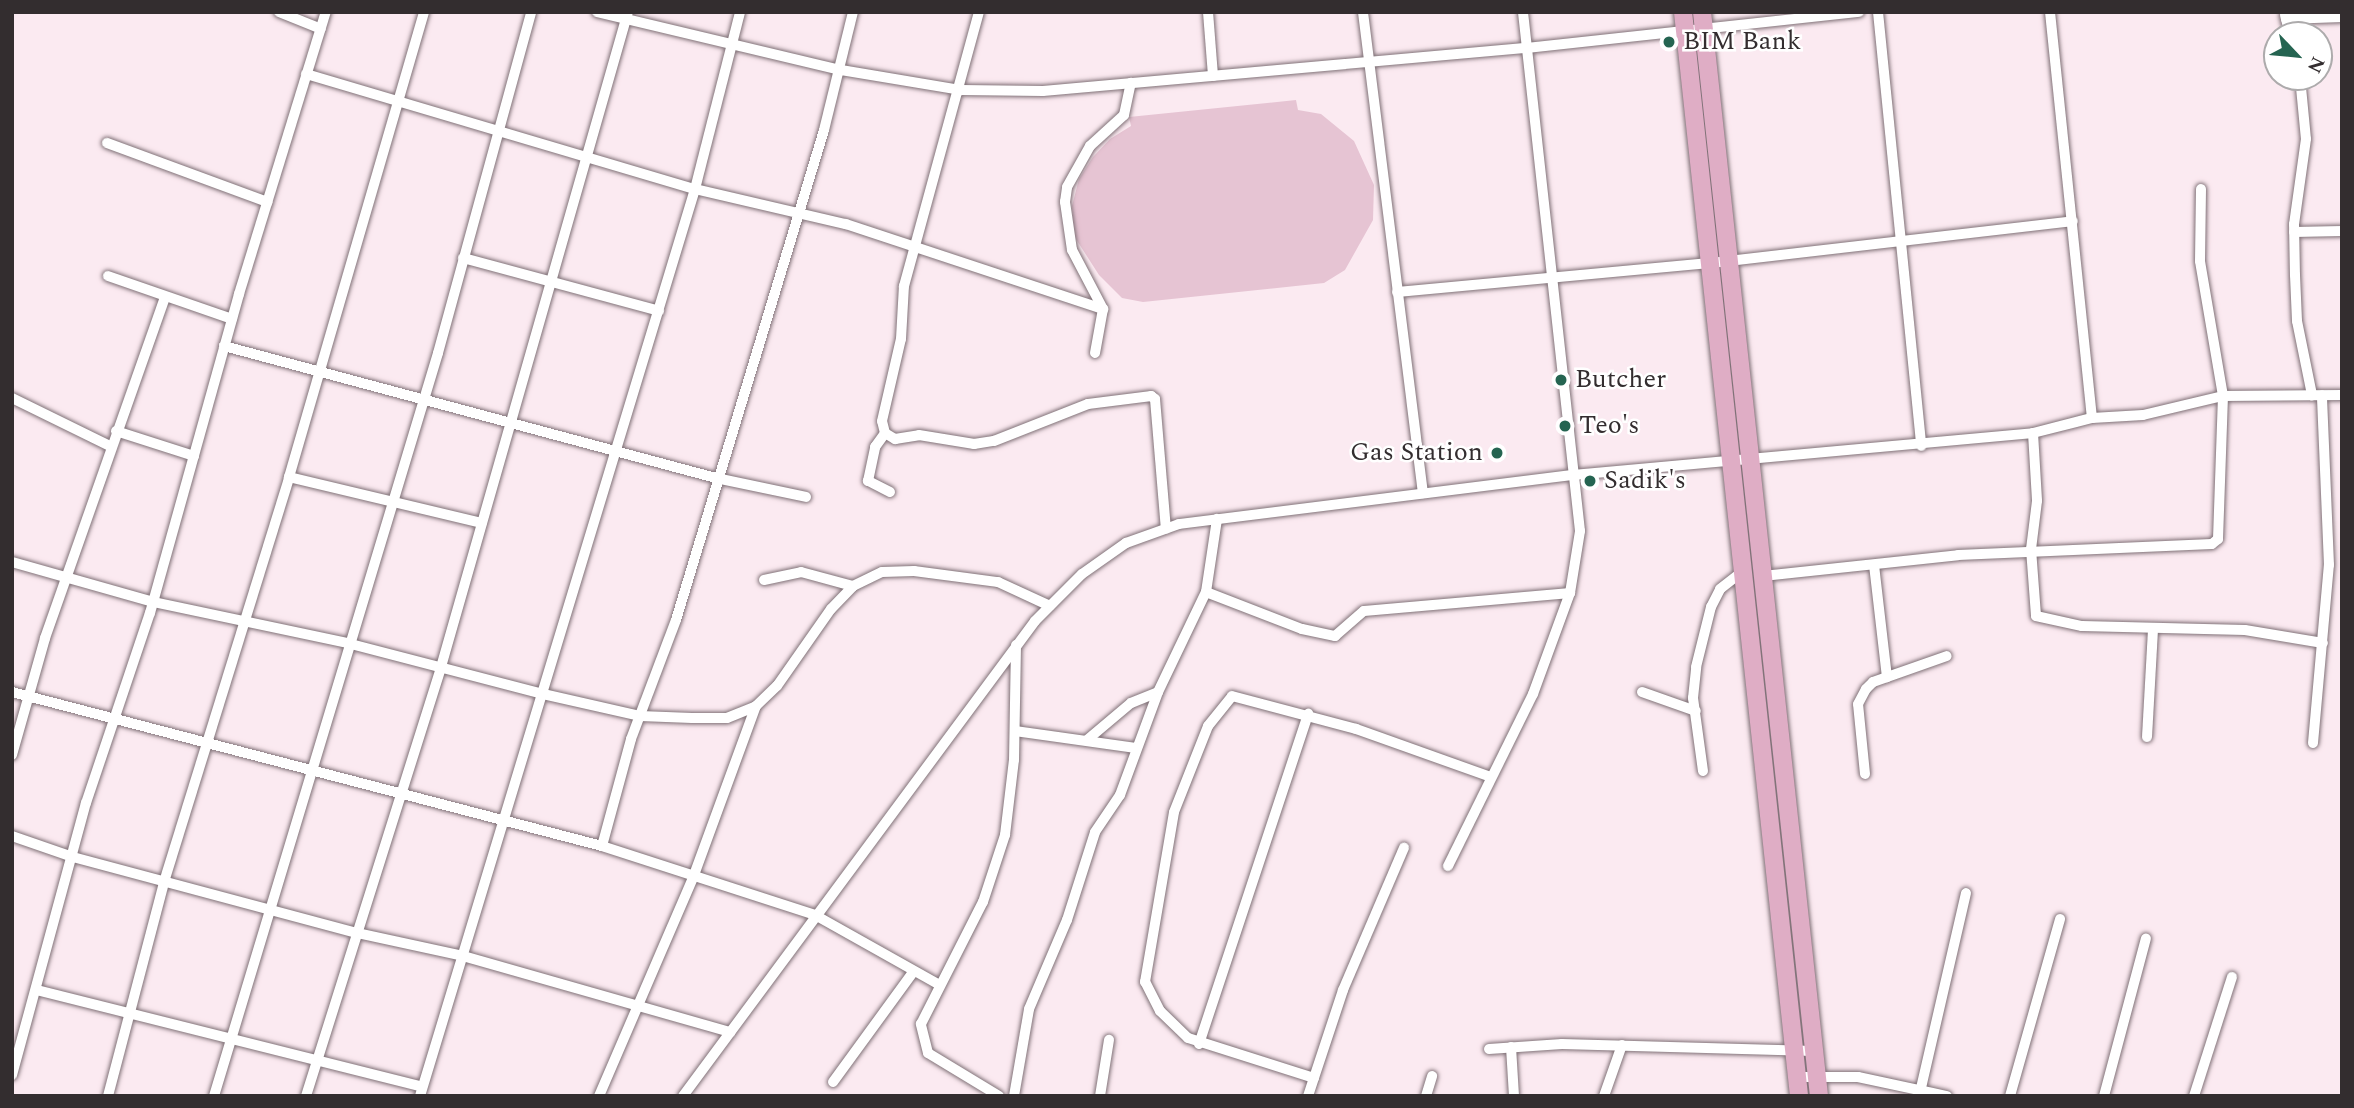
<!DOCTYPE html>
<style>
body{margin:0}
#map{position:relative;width:2354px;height:1108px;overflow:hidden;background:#fbeaf1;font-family:Spectral,serif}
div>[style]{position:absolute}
.green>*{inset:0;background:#e6c4d3}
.roads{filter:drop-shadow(0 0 2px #807177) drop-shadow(0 0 2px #807177)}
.street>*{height:10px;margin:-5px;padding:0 5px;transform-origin:5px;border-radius:5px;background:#fff}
.primary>*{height:18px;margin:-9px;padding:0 9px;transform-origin:9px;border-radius:9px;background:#dfadc5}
.dots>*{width:19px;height:19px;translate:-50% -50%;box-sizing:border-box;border:4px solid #fff;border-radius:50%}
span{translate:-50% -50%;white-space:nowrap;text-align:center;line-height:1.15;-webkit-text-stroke:5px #fff;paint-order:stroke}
.poi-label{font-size:26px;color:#332d2f}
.left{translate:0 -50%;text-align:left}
.right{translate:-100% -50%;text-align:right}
.frame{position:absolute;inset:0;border:14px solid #332d2f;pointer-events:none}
.north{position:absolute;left:2263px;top:21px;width:70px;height:70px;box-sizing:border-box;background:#fff;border:2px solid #adabac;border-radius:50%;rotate:116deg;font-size:19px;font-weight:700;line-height:28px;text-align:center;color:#332d2f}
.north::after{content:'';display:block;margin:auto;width:24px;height:32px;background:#256451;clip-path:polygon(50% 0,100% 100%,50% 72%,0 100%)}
</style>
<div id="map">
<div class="green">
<div style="clip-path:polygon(1296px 100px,1298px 110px,1321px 114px,1354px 141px,1374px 185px,1373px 220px,1345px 270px,1324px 283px,1143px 302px,1122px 298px,1099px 275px,1074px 236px,1072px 206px,1079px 179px,1093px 157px,1110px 139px,1131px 126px,1129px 117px)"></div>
</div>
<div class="roads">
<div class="street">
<div style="left:279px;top:12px;width:45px;rotate:22deg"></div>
<div style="left:597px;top:12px;width:251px;rotate:13.4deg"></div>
<div style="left:841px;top:70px;width:122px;rotate:9.5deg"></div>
<div style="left:961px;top:90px;width:82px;rotate:0.7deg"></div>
<div style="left:1043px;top:91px;width:486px;rotate:-5.1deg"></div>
<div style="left:1527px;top:48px;width:334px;rotate:-6.2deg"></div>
<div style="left:1208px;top:12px;width:64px;rotate:85.5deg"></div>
<div style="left:1363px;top:12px;width:485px;rotate:82.9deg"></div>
<div style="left:1878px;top:12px;width:436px;rotate:84.3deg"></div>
<div style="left:2050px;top:12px;width:408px;rotate:84.1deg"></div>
<div style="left:2285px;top:15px;width:21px;rotate:76deg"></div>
<div style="left:2286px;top:19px;width:56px;rotate:-2deg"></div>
<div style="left:306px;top:74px;width:406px;rotate:16.5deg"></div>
<div style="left:695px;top:189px;width:155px;rotate:13.1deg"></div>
<div style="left:846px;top:224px;width:271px;rotate:18.3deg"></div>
<div style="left:2300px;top:77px;width:62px;rotate:84.5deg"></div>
<div style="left:2306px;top:139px;width:86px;rotate:98deg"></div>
<div style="left:2294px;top:224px;width:51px;rotate:88.9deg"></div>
<div style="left:2295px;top:275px;width:46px;rotate:87.5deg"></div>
<div style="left:2297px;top:321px;width:76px;rotate:78.5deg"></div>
<div style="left:107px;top:143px;width:171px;rotate:20.2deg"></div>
<div style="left:2294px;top:232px;width:48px;rotate:-1.2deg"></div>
<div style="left:463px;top:258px;width:203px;rotate:15.1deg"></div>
<div style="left:108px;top:276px;width:131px;rotate:19.1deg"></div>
<div style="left:1397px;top:292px;width:333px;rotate:-5.3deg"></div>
<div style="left:1729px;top:261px;width:346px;rotate:-6.6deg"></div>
<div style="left:224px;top:346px;width:509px;rotate:15.02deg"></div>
<div style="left:716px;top:478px;width:92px;rotate:11.9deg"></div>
<div style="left:1095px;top:353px;width:45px;rotate:-79.7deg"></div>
<div style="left:1103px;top:309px;width:67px;rotate:-117.7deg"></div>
<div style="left:1072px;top:250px;width:49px;rotate:-98.3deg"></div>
<div style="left:1065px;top:202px;width:15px;rotate:-82deg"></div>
<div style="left:1067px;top:187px;width:47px;rotate:-60.7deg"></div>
<div style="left:1090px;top:146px;width:46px;rotate:-42.4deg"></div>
<div style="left:1124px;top:115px;width:33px;rotate:-78deg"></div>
<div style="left:12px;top:398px;width:109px;rotate:26.1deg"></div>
<div style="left:116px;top:431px;width:82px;rotate:17.8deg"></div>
<div style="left:885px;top:433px;width:12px;rotate:31deg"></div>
<div style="left:895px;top:439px;width:24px;rotate:-9deg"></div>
<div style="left:919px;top:435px;width:56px;rotate:9.3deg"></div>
<div style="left:974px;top:444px;width:20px;rotate:-9deg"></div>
<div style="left:994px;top:441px;width:101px;rotate:-21.5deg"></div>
<div style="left:1088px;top:404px;width:64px;rotate:-7.2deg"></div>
<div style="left:1151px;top:396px;width:5px;rotate:37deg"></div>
<div style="left:1155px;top:399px;width:130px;rotate:85.2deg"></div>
<div style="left:2033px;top:433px;width:68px;rotate:86.6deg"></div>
<div style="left:2037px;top:501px;width:48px;rotate:97.1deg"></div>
<div style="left:2031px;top:549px;width:67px;rotate:85.7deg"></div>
<div style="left:2036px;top:616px;width:47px;rotate:12.3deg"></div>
<div style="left:2082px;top:626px;width:163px;rotate:1.4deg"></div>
<div style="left:2245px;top:630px;width:79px;rotate:9.5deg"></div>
<div style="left:289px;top:477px;width:198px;rotate:13.4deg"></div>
<div style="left:890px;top:492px;width:25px;rotate:-153deg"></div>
<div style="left:868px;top:481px;width:35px;rotate:-78deg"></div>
<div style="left:875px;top:447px;width:17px;rotate:-54deg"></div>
<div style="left:885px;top:433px;width:12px;rotate:-104deg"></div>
<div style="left:882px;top:421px;width:84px;rotate:-77deg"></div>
<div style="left:901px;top:339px;width:53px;rotate:-86.8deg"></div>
<div style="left:904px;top:286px;width:284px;rotate:-74.7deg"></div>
<div style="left:12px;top:562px;width:147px;rotate:15.8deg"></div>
<div style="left:153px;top:602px;width:198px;rotate:11.9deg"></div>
<div style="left:347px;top:643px;width:203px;rotate:14.6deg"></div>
<div style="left:543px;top:694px;width:99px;rotate:12.8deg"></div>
<div style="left:640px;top:716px;width:52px;rotate:2.2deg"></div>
<div style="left:692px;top:718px;width:35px"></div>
<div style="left:727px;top:718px;width:31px;rotate:-22deg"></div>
<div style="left:756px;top:706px;width:29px;rotate:-44deg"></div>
<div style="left:777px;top:686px;width:94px;rotate:-55deg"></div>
<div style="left:831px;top:609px;width:32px;rotate:-46deg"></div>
<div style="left:853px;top:586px;width:32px;rotate:-26deg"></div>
<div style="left:882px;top:572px;width:32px;rotate:-2deg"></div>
<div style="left:914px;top:571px;width:85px;rotate:7.5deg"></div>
<div style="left:998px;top:582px;width:57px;rotate:24.8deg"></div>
<div style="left:1874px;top:565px;width:113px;rotate:83.4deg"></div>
<div style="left:1763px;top:576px;width:196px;rotate:-6.1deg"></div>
<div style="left:1958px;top:555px;width:254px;rotate:-2.5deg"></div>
<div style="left:2212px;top:544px;width:8px;rotate:-40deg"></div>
<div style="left:2218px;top:539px;width:143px;rotate:-88deg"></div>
<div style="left:2223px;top:396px;width:137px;rotate:-99.7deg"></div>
<div style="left:2200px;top:261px;width:72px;rotate:-89.2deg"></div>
<div style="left:764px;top:580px;width:38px;rotate:-12deg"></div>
<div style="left:801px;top:572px;width:54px;rotate:15.1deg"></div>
<div style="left:1206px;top:592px;width:103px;rotate:21.1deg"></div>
<div style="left:1302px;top:629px;width:34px;rotate:12deg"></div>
<div style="left:1335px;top:636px;width:38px;rotate:-41deg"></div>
<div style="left:1364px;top:611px;width:207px;rotate:-5deg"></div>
<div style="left:12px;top:692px;width:610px;rotate:14.63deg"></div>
<div style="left:602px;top:846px;width:224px;rotate:17.9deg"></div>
<div style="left:815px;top:915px;width:141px;rotate:29.3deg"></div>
<div style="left:1642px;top:692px;width:57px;rotate:19.4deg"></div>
<div style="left:1015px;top:731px;width:122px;rotate:8deg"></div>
<div style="left:2147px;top:737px;width:106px;rotate:-86.8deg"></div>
<div style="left:1087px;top:740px;width:57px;rotate:-40.1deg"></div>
<div style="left:1131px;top:703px;width:29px;rotate:-22deg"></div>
<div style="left:2313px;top:743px;width:179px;rotate:-84.9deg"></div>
<div style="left:2329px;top:565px;width:170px;rotate:-92.4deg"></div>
<div style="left:12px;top:755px;width:122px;rotate:-74.2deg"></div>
<div style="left:45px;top:638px;width:361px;rotate:-70.6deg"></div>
<div style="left:1703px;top:771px;width:74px;rotate:-97.8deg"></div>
<div style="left:1693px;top:698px;width:31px;rotate:-84deg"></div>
<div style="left:1696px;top:667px;width:62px;rotate:-76deg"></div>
<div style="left:1711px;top:607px;width:20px;rotate:-63deg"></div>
<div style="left:1720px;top:589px;width:31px;rotate:-38deg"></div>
<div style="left:1865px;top:774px;width:70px;rotate:-95.7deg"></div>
<div style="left:1858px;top:704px;width:17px;rotate:-62deg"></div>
<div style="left:1866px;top:689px;width:10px;rotate:-45deg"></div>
<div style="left:1873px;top:682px;width:78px;rotate:-19.4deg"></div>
<div style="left:12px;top:836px;width:65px;rotate:19deg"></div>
<div style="left:73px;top:857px;width:294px;rotate:15deg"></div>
<div style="left:357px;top:933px;width:108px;rotate:12.2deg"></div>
<div style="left:463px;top:956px;width:278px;rotate:15.9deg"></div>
<div style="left:602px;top:846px;width:111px;rotate:-74.8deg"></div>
<div style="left:631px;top:739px;width:127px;rotate:-69.3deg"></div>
<div style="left:676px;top:620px;width:512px;rotate:-73.19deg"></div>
<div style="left:824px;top:130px;width:122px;rotate:-76.2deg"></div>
<div style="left:1448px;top:866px;width:192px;rotate:-63.7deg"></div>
<div style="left:1533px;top:694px;width:108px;rotate:-69.9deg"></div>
<div style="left:1570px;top:593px;width:63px;rotate:-80.8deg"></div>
<div style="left:1580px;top:531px;width:522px;rotate:-96.27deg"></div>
<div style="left:37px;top:990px;width:397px;rotate:14.1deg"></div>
<div style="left:1199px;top:1044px;width:348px;rotate:-71.7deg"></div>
<div style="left:1511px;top:1047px;width:49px;rotate:86.5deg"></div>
<div style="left:1489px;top:1049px;width:73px;rotate:-3.9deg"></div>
<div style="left:1562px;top:1044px;width:252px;rotate:1.6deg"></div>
<div style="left:12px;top:1075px;width:282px;rotate:-74.8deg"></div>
<div style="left:86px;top:803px;width:200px;rotate:-71.4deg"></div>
<div style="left:150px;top:613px;width:331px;rotate:-74.4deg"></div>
<div style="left:239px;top:294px;width:295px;rotate:-72.9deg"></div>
<div style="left:1797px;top:1077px;width:61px"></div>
<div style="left:1858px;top:1077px;width:91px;rotate:12.1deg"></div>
<div style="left:1314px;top:1078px;width:132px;rotate:-162.4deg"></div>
<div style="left:1188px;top:1038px;width:39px;rotate:-136deg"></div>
<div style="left:1160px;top:1011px;width:33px;rotate:-117deg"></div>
<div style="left:1145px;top:982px;width:172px;rotate:-80.3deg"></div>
<div style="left:1174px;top:812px;width:92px;rotate:-68.4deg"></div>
<div style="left:1208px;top:726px;width:38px;rotate:-51deg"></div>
<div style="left:1232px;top:696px;width:128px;rotate:14.9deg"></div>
<div style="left:1356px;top:729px;width:143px;rotate:19.6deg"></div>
<div style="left:833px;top:1082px;width:137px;rotate:-53.9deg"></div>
<div style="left:1921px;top:1088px;width:200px;rotate:-77deg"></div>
<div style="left:108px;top:1096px;width:221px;rotate:-75.3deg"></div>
<div style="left:164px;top:882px;width:424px;rotate:-72.8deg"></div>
<div style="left:289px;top:477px;width:484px;rotate:-73.8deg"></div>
<div style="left:214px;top:1096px;width:776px;rotate:-73.22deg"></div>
<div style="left:438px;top:353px;width:353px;rotate:-74.7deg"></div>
<div style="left:306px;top:1096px;width:450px;rotate:-72.5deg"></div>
<div style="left:441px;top:667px;width:681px;rotate:-74.07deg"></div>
<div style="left:420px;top:1096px;width:948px;rotate:-73.13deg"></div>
<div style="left:695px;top:189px;width:183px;rotate:-75.7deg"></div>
<div style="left:599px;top:1096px;width:241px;rotate:-66.7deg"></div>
<div style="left:694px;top:875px;width:180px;rotate:-69.9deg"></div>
<div style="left:683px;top:1096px;width:591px;rotate:-53.46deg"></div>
<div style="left:1035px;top:621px;width:66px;rotate:-45deg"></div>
<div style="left:1082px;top:574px;width:54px;rotate:-35.2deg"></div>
<div style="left:1126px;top:543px;width:56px;rotate:-19.7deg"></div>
<div style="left:1179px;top:524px;width:397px;rotate:-7.1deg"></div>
<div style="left:1573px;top:475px;width:462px;rotate:-5.2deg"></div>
<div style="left:2033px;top:433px;width:61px;rotate:-14.3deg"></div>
<div style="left:2092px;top:418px;width:51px;rotate:-3.4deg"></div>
<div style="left:2143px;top:415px;width:82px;rotate:-13.4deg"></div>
<div style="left:2223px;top:396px;width:119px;rotate:-0.5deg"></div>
<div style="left:999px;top:1096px;width:83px;rotate:-148.8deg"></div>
<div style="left:928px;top:1053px;width:30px;rotate:-104deg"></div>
<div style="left:921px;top:1024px;width:137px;rotate:-63.1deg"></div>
<div style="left:983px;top:902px;width:71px;rotate:-71.8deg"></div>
<div style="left:1005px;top:835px;width:76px;rotate:-83.2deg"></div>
<div style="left:1014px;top:760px;width:115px;rotate:-89deg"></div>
<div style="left:1014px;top:1096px;width:88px;rotate:-80.2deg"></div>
<div style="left:1029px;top:1009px;width:97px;rotate:-66.9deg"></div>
<div style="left:1067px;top:920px;width:92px;rotate:-72.3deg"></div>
<div style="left:1095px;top:832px;width:45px;rotate:-56deg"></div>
<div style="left:1120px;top:795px;width:110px;rotate:-69.7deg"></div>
<div style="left:1158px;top:692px;width:111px;rotate:-64.4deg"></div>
<div style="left:1206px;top:592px;width:74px;rotate:-81.4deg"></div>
<div style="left:1100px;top:1096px;width:57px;rotate:-80.9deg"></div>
<div style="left:1308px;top:1096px;width:112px;rotate:-71.7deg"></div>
<div style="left:1343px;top:990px;width:155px;rotate:-66.8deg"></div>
<div style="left:1426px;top:1096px;width:21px;rotate:-73deg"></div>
<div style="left:1604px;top:1096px;width:54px;rotate:-70.6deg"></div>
<div style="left:2010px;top:1096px;width:184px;rotate:-74.2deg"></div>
<div style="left:2104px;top:1096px;width:163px;rotate:-75.1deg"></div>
<div style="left:2194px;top:1096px;width:125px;rotate:-72.3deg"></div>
</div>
<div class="primary">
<div style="left:1683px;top:12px;width:1090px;rotate:83.89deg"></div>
<div style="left:1702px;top:12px;width:1090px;rotate:83.84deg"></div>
</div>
</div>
<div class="dots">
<div style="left:1669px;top:42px;background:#256451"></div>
<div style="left:1561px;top:380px;background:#256451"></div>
<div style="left:1565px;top:426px;background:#256451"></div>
<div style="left:1497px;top:453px;background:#256451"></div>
<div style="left:1590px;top:481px;background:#256451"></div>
</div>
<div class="poi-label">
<span class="left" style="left:1683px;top:42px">BIM Bank</span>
<span class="left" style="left:1575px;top:380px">Butcher</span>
<span class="left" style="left:1579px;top:426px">Teo's</span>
<span class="right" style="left:1483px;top:453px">Gas Station</span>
<span class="left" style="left:1604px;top:481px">Sadik's</span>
</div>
<div class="frame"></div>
<div class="north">N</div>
</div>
